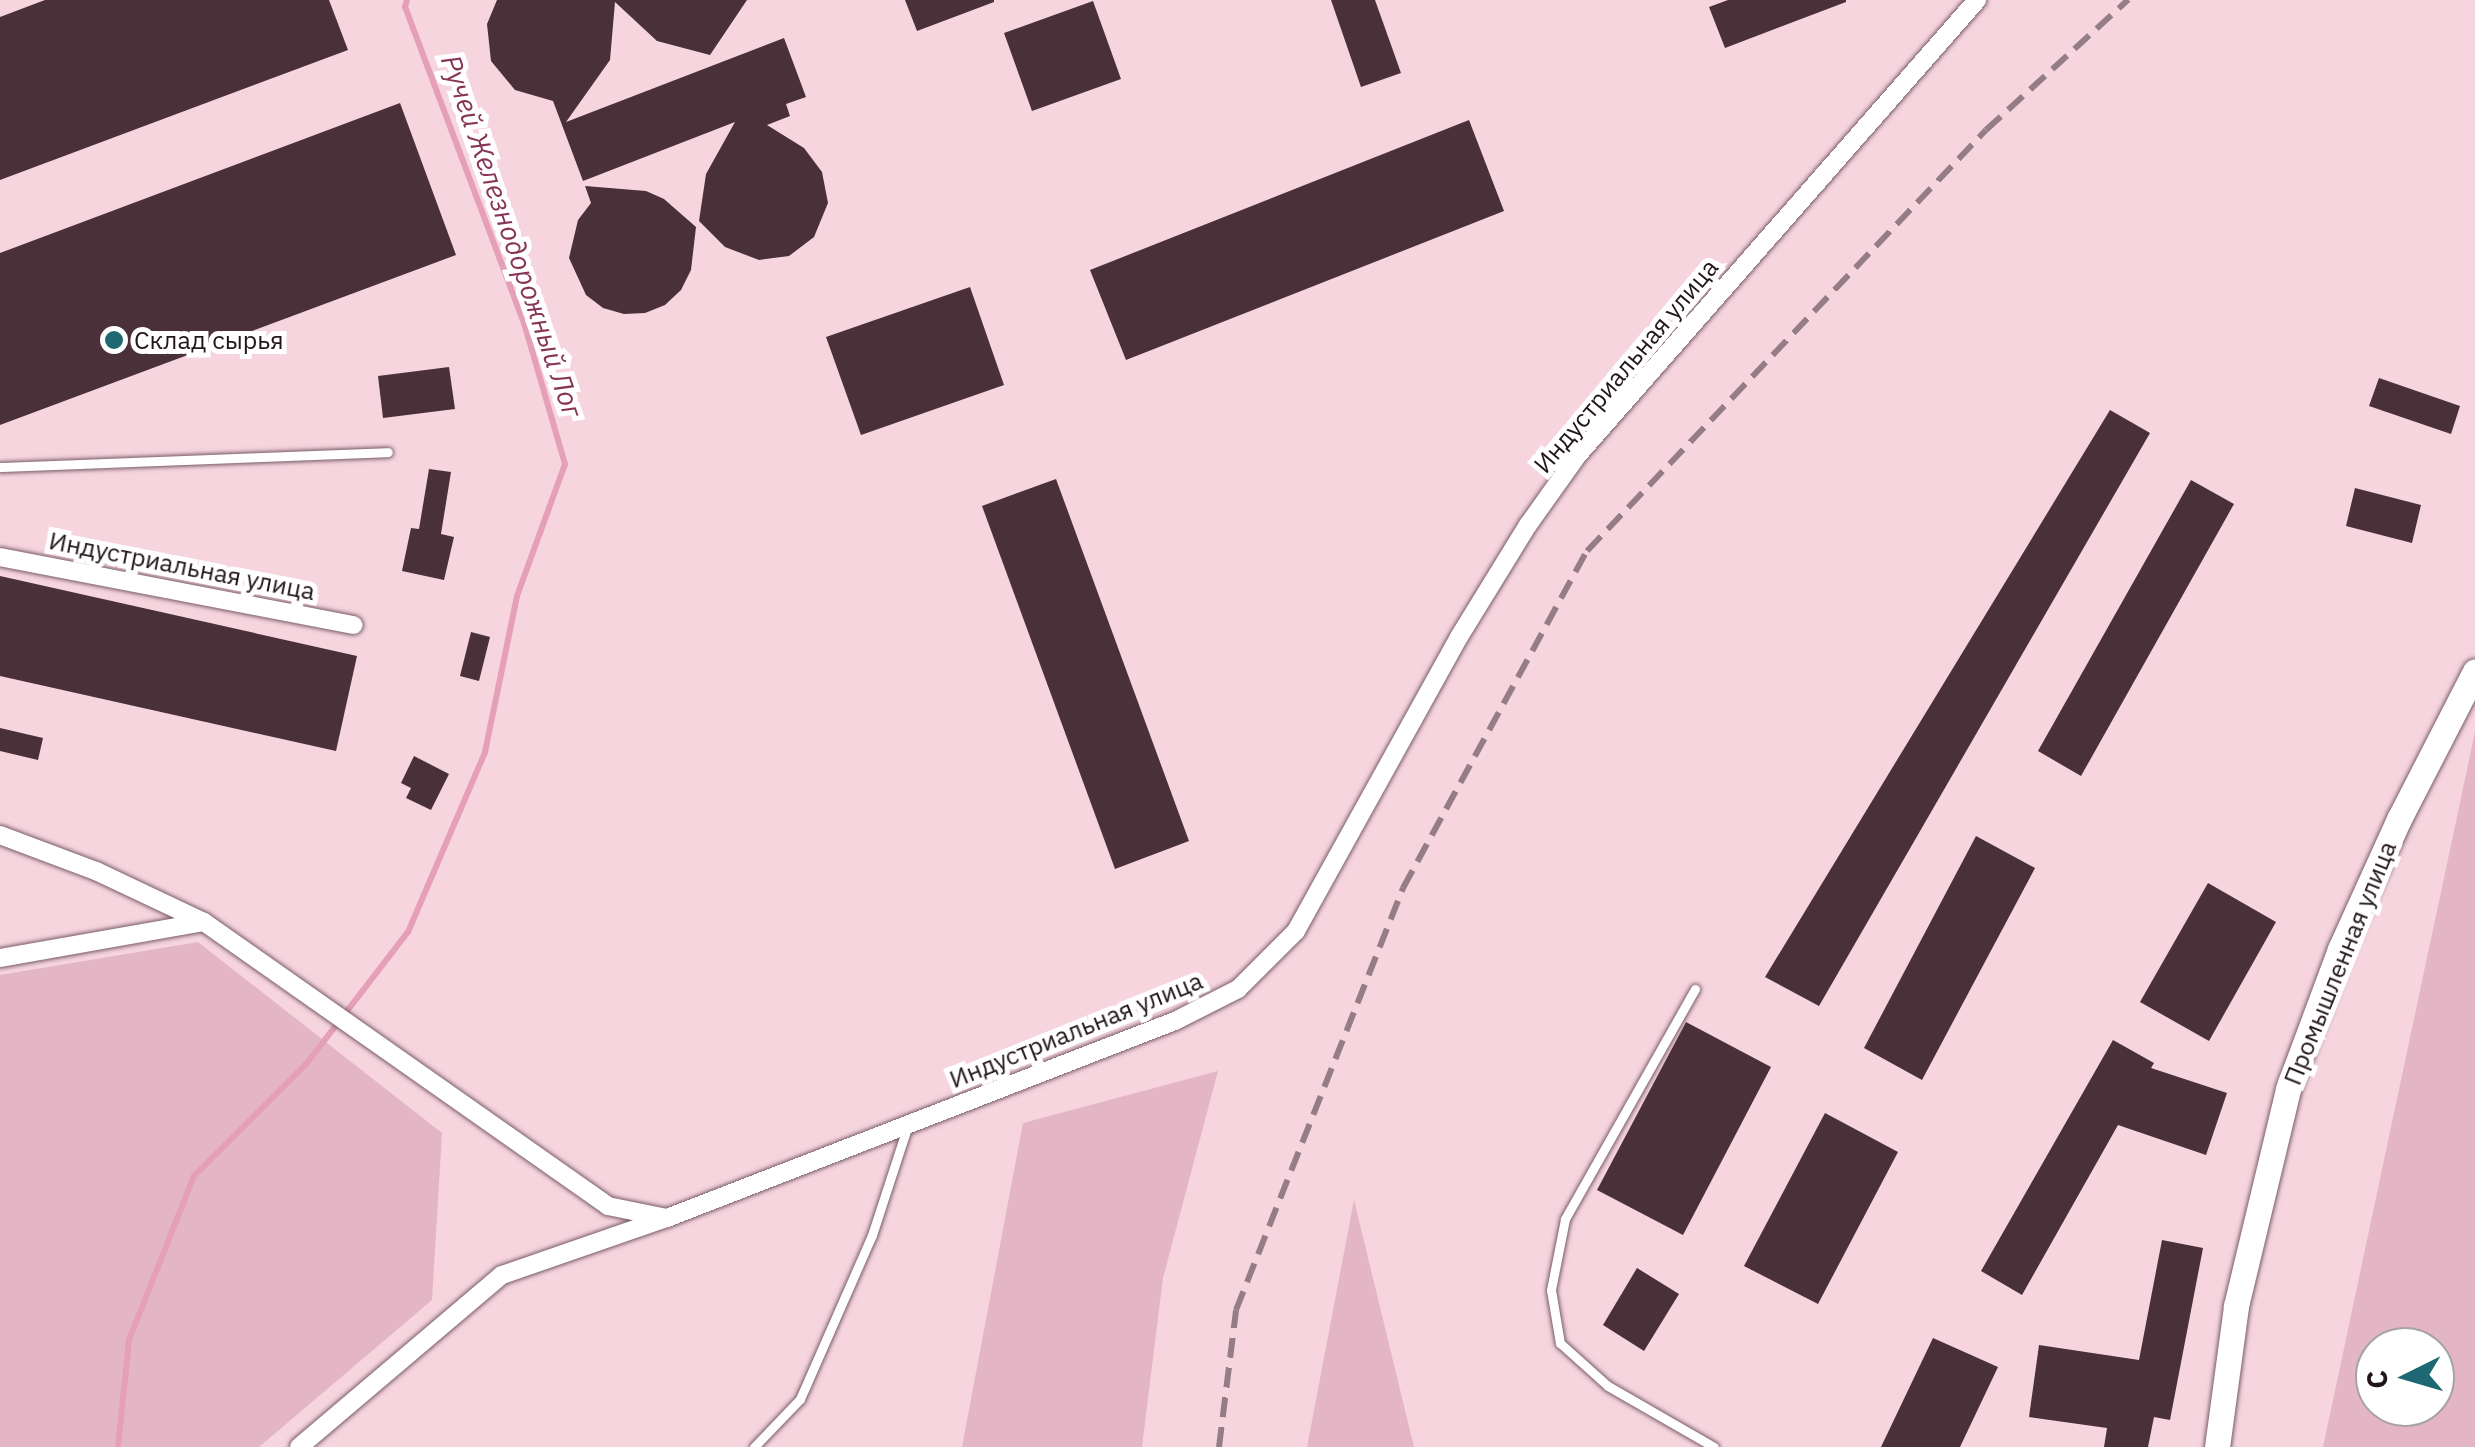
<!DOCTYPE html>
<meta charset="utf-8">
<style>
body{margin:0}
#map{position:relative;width:2475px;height:1447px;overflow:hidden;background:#f6d5df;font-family:"IBM Plex Sans",sans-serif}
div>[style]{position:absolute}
.green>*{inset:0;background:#e4b6c5}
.stream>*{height:6px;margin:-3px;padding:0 3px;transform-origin:3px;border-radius:3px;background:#e59fb7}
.building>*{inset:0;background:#4a3038}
.roads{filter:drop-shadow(0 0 2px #7a5d66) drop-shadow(0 0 2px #7a5d66)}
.service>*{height:9px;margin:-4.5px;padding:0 4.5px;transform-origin:4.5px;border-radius:4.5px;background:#fff}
.minor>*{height:18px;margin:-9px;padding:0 9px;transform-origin:9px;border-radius:9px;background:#fff}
.secondary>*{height:25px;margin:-12.5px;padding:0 12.5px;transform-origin:12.5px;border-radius:12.5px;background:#fff}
.rail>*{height:6px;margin-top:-3px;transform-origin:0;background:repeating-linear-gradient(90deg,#947d84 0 20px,transparent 0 30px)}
.dots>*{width:28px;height:28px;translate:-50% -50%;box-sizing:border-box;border:5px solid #fff;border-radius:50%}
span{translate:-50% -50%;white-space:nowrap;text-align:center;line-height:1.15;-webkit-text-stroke:10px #fff;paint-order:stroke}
.poi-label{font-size:25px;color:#22161a}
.left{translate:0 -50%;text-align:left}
.street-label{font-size:25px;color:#22161a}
.water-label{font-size:28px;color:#863556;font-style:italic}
.north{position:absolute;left:2355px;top:1327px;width:100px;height:100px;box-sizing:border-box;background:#fff;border:2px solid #a7a2a3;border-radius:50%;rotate:265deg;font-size:28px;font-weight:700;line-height:40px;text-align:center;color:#22161a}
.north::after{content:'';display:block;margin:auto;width:35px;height:45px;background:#1d6872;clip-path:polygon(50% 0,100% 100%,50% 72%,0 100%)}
</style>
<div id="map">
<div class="green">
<div style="clip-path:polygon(evenodd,2475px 732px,2475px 1447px,2323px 1447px,2475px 732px,2375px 1347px,2435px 1347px,2435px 1407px,2375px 1407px,2375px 1347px)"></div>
<div style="clip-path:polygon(198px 942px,442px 1133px,432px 1300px,259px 1447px,0 1447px,0 975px)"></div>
<div style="clip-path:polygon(1218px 1071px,1163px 1278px,1142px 1447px,962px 1447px,1023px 1123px)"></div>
<div style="clip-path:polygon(1354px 1200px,1414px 1447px,1307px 1447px)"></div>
</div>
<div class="stream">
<div style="left:118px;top:1447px;width:108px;rotate:-84.1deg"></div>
<div style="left:129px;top:1340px;width:176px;rotate:-68.4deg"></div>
<div style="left:194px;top:1176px;width:160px;rotate:-45deg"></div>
<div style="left:307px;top:1063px;width:165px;rotate:-52.4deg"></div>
<div style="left:408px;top:932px;width:196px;rotate:-66.8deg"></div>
<div style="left:485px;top:752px;width:159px;rotate:-78.4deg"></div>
<div style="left:517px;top:596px;width:140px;rotate:-70deg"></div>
<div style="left:565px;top:464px;width:144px;rotate:-106.2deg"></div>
<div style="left:525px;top:326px;width:341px;rotate:-110.6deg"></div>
<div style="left:405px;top:7px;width:7px;rotate:-74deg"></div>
</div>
<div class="building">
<div style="clip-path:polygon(45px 0,329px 0,348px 50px,0 180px,0 17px)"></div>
<div style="clip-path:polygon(497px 0,747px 0,710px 55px,657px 41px,615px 2px,610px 60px,566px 122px,784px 38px,806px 97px,786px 104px,790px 116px,767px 125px,804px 148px,822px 172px,828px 203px,814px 237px,789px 256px,759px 260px,725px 247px,699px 221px,706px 174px,735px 122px,583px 181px,553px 101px,515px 90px,491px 61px,487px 24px)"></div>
<div style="clip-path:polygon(905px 0,994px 0,994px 2px,917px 31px)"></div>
<div style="clip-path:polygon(1331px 0,1375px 0,1401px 73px,1361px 87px)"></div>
<div style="clip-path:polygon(1728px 0,1846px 0,1846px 2px,1725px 48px,1709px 7px)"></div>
<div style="clip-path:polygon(1093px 1px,1121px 79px,1032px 111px,1004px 33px)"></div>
<div style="clip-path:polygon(400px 103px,456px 255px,0 425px,0 253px)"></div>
<div style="clip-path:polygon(1469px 120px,1504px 211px,1126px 360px,1090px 270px)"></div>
<div style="clip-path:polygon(585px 186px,646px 191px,664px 199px,696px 227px,691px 270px,681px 290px,665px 305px,645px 313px,624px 314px,603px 308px,586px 295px,569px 258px,578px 220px,591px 203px)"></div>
<div style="clip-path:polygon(970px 287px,1004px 385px,861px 435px,826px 337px)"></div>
<div style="clip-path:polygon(449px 367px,455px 409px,383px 418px,378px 376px)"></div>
<div style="clip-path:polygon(2379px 378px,2460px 406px,2451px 434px,2369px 406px)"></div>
<div style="clip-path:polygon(2110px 410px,2150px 433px,1819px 1006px,1765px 977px)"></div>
<div style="clip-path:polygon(429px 469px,451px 472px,441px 534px,454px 537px,444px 580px,402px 571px,411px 528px,419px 529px)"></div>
<div style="clip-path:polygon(1056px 479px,1189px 841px,1115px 869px,982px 506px)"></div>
<div style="clip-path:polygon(2191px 480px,2234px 504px,2081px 776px,2038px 751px)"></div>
<div style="clip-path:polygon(2355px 488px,2421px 505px,2412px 543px,2346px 526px)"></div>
<div style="clip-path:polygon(0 576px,357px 656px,336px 751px,0 676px)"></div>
<div style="clip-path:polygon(471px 632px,490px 637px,479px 681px,460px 676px)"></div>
<div style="clip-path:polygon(0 728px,43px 738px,38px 760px,0 751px)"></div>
<div style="clip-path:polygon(414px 756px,449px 774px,431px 810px,406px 798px,411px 788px,401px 783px)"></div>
<div style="clip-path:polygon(1976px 836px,2035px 868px,1922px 1080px,1864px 1048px)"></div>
<div style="clip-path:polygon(2208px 883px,2276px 922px,2209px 1041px,2140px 1002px)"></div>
<div style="clip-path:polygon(1686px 1022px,1771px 1067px,1683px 1235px,1597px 1190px)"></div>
<div style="clip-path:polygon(2113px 1040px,2154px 1063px,2151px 1068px,2227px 1093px,2206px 1155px,2118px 1125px,2022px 1295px,1981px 1271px)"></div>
<div style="clip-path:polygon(1825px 1113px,1898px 1152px,1818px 1304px,1744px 1266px)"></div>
<div style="clip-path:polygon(2162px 1240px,2203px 1248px,2170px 1420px,2154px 1417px,2148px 1447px,2104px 1447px,2107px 1428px,2029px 1417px,2039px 1345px,2139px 1360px)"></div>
<div style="clip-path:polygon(1637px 1268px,1679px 1294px,1644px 1351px,1603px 1325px)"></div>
<div style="clip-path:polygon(1933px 1338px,1998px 1367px,1960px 1447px,1881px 1447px)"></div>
</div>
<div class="roads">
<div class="service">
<div style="left:0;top:467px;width:388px;rotate:-2.2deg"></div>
<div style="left:1695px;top:989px;width:264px;rotate:119.5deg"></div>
<div style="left:1565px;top:1219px;width:72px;rotate:101.2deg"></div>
<div style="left:1551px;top:1290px;width:54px;rotate:80.4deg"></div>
<div style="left:1560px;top:1343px;width:64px;rotate:41.9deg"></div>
<div style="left:1608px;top:1386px;width:122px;rotate:29.9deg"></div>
<div style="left:754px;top:1447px;width:66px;rotate:-46.2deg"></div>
<div style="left:800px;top:1399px;width:179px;rotate:-66.3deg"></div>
<div style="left:872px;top:1235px;width:116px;rotate:-71.9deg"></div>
</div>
<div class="minor">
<div style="left:0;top:557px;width:360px;rotate:10.9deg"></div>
<div style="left:0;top:835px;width:103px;rotate:20.6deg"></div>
<div style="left:96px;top:871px;width:119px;rotate:25.3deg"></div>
<div style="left:204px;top:922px;width:494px;rotate:35.1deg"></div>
<div style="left:608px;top:1206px;width:60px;rotate:11.5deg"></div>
<div style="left:667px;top:1218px;width:545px;rotate:-21.2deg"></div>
<div style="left:1175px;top:1021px;width:71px;rotate:-26.9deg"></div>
<div style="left:1238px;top:989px;width:82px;rotate:-45deg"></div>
<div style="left:1296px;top:931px;width:336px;rotate:-61deg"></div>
<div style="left:1459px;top:637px;width:132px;rotate:-58.4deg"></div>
<div style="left:1528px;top:525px;width:85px;rotate:-54.6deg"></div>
<div style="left:1577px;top:456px;width:607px;rotate:-48.74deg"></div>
<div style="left:0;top:958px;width:207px;rotate:-10deg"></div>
<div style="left:299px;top:1447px;width:266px;rotate:-40.3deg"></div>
<div style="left:502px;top:1275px;width:175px;rotate:-19.1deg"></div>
</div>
<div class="secondary">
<div style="left:2217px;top:1447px;width:142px;rotate:-82.3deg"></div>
<div style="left:2236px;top:1306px;width:223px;rotate:-76.5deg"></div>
<div style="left:2288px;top:1089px;width:149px;rotate:-69.6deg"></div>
<div style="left:2340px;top:949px;width:143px;rotate:-65.6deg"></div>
<div style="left:2399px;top:819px;width:166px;rotate:-62.8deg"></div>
</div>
</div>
<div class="rail">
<div style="left:1219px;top:1447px;width:138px;rotate:-82.9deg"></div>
<div style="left:1236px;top:1310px;width:454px;rotate:-68.4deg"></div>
<div style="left:1403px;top:888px;width:384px;rotate:-61.4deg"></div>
<div style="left:1587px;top:551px;width:580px;rotate:-46.54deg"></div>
<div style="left:1986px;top:130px;width:193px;rotate:-42.5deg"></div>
</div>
<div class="dots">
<div style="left:114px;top:340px;background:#1d6872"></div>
</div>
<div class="poi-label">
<span class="left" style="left:134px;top:340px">Склад сырья</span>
</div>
<div class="street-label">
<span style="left:1626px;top:366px;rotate:-50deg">Индустриальная улица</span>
<span style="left:182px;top:566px;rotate:11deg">Индустриальная улица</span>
<span style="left:2340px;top:963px;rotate:-68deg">Промышленная улица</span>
<span style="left:1076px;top:1030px;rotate:-22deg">Индустриальная улица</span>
</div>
<div class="water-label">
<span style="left:512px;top:236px;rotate:71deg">Ручей Железнодорожный Лог</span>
</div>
<div class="north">С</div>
</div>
